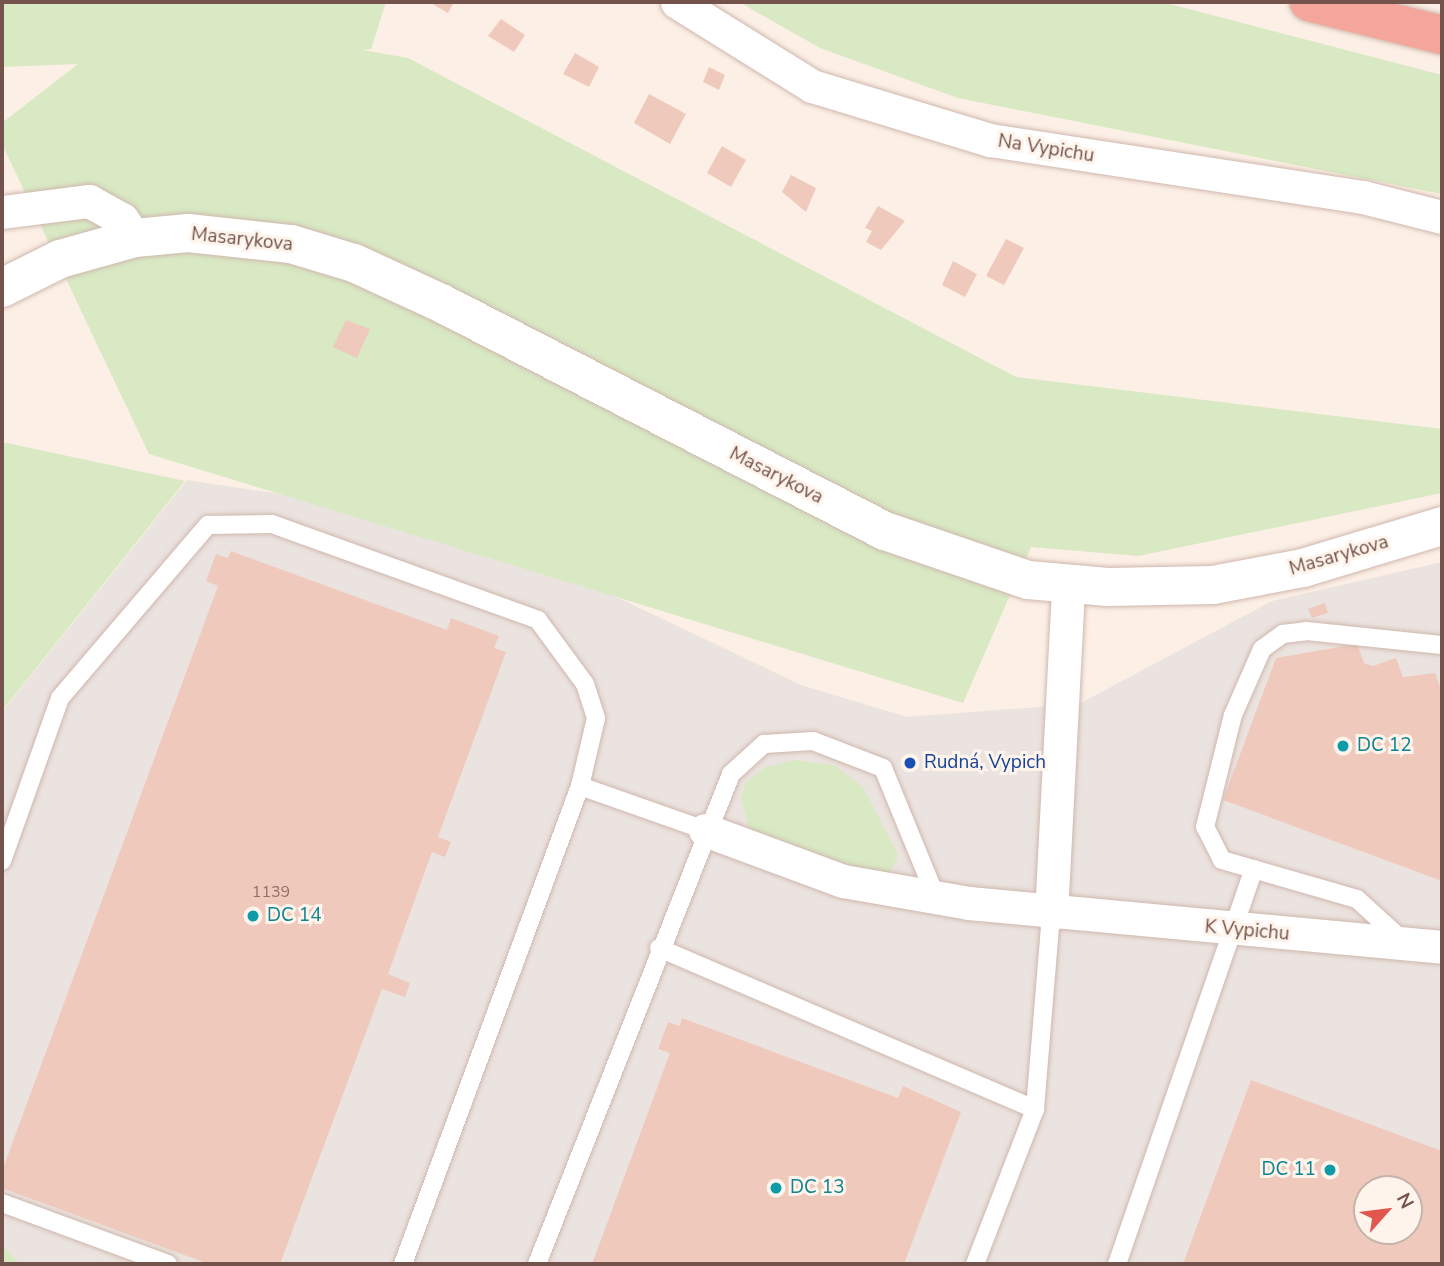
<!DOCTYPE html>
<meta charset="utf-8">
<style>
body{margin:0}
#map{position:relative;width:1444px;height:1266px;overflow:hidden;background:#fcefe5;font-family:"Nunito Sans",sans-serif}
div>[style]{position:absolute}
.industrial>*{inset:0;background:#ebe3df}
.green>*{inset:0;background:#d8e9c3}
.building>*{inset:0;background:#f0c9bd}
.roads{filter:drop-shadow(0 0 2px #cfb7ae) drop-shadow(0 0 2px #cfb7ae)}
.lane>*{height:18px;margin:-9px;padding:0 9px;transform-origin:9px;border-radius:9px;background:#fff}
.street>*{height:33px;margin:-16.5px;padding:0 16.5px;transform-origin:16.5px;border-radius:16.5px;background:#fff}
.secondary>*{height:38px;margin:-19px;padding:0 19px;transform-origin:19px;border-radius:19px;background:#fff}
.highway>*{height:38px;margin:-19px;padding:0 19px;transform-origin:19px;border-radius:19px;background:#f4a69d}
.dots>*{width:19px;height:19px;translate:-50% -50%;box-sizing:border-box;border:4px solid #fef4eb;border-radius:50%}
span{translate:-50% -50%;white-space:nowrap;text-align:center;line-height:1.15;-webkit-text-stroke:6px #fef4eb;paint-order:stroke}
.number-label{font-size:16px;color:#927068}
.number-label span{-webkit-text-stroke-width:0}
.street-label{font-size:19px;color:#73534b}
.culture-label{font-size:19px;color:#0d838f}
.left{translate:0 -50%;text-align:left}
.right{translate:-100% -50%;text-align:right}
.transit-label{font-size:19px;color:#164399}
.frame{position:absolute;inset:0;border:4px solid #73534b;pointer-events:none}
.north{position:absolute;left:1353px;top:1175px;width:70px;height:70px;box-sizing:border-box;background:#fef4eb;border:2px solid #c6b4ab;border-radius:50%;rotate:62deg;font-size:19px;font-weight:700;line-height:28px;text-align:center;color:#73534b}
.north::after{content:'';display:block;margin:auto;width:24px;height:32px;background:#e2574d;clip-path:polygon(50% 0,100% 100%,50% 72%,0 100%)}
</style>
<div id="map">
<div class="industrial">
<div style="clip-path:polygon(evenodd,187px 480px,386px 510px,503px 543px,801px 685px,907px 717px,1079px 704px,1272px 601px,1442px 562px,1442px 1264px,20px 1264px,2px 1244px,2px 712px,187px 480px,1367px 1189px,1409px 1189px,1409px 1231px,1367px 1231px,1367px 1189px)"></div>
</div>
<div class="green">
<div style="clip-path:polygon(2px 2px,386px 2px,371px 49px,362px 50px,408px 58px,1016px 377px,1442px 429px,1442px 493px,1138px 556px,1031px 547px,963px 703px,149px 454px,2px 144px,2px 123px,78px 64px,2px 67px)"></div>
<div style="clip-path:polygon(739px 2px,1162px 2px,1442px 75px,1442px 194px,958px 98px,820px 48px)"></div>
<div style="clip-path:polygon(2px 442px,185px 481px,2px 711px)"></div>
<div style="clip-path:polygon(794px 760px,834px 765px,863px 787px,898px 855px,888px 877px,881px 882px,750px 830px,741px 799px,746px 782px,764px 768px)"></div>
<div style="clip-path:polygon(2px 1244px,20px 1264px,2px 1264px)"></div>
</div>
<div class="building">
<div style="clip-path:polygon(429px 2px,454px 2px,448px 13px)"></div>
<div style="clip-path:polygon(501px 19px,525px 35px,514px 52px,488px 36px)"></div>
<div style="clip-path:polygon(575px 53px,599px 67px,589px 87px,563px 74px)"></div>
<div style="clip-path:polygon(709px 67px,725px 75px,719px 90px,703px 82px)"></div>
<div style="clip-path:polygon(649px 94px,686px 114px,670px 144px,634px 123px)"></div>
<div style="clip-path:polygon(722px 146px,746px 160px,731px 187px,707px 173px)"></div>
<div style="clip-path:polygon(791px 175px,816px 188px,806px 212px,782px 192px)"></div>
<div style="clip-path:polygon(878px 206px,905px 221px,881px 250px,866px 242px,872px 231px,865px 228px)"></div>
<div style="clip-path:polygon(1006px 239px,1024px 248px,1004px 285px,986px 276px)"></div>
<div style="clip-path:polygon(953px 261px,977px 274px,965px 297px,942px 285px)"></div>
<div style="clip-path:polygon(346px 320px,370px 329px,357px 358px,333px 347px)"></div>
<div style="clip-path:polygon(231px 551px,447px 630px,451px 618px,499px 636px,494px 648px,506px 652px,438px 837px,451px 842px,445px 857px,432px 852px,388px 974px,410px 983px,405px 997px,382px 989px,280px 1264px,209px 1264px,2px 1188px,2px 1171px,218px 586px,206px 581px,216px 554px,228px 558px)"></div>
<div style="clip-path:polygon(1325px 603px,1328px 613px,1312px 618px,1308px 609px)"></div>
<div style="clip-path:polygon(1357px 644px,1364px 663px,1373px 666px,1396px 658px,1403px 677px,1435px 673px,1442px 692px,1442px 881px,1223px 800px,1276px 658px)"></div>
<div style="clip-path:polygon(682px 1018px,898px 1098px,903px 1086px,961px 1112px,904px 1264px,592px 1264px,670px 1053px,658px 1049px,668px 1022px,680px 1026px)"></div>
<div style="clip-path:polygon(evenodd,1251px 1080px,1442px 1151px,1442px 1264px,1183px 1264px,1251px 1080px,1367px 1189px,1409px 1189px,1409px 1231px,1367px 1231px,1367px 1189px)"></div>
</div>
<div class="roads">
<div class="lane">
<div style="left:580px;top:786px;width:133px;rotate:19.4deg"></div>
<div style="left:2px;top:861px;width:173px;rotate:-70.4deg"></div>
<div style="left:60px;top:698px;width:228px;rotate:-49.5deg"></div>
<div style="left:208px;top:525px;width:64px;rotate:-0.9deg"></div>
<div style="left:272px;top:524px;width:283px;rotate:19.8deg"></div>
<div style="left:538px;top:620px;width:79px;rotate:53.7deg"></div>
<div style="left:585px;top:684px;width:36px;rotate:72deg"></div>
<div style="left:596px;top:718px;width:70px;rotate:103.2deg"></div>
<div style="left:580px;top:786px;width:510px;rotate:110.32deg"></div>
<div style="left:1401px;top:939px;width:59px;rotate:-137.7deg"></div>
<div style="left:1357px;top:899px;width:141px;rotate:-163.9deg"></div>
<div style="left:1222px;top:860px;width:37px;rotate:-117deg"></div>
<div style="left:1205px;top:827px;width:115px;rotate:-76deg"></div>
<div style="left:1233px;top:715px;width:72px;rotate:-66.3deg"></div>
<div style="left:1262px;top:649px;width:26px;rotate:-36deg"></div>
<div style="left:1283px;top:634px;width:23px;rotate:-7deg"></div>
<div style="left:1306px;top:631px;width:137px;rotate:5.9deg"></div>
<div style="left:659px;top:948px;width:409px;rotate:23.2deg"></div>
<div style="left:2px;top:1203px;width:177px;rotate:20.2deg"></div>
<div style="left:537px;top:1264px;width:527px;rotate:-68.4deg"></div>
<div style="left:731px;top:774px;width:45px;rotate:-42.3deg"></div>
<div style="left:764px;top:744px;width:49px;rotate:-3.5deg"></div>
<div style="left:813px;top:741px;width:75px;rotate:21.1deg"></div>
<div style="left:883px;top:768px;width:139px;rotate:67.7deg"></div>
<div style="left:975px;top:1264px;width:166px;rotate:-68.8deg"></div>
<div style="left:1035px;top:1109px;width:196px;rotate:-85.3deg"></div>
<div style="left:1117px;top:1264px;width:418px;rotate:-70.9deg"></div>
</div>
<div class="street">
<div style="left:677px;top:2px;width:159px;rotate:31.9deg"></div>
<div style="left:812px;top:86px;width:186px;rotate:16.9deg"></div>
<div style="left:990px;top:140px;width:377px;rotate:8.7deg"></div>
<div style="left:1363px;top:197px;width:81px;rotate:14.2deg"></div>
<div style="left:2px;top:212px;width:88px;rotate:-7.2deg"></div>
<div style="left:89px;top:201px;width:38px;rotate:29deg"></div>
<div style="left:122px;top:219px;width:23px;rotate:56deg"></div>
<div style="left:705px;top:830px;width:147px;rotate:20.3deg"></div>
<div style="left:843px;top:881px;width:128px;rotate:9.9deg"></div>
<div style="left:969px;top:903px;width:475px;rotate:5.3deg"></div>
<div style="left:1051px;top:914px;width:329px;rotate:-87deg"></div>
</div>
<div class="secondary">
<div style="left:2px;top:288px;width:65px;rotate:-26.6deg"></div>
<div style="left:60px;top:259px;width:78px;rotate:-15.6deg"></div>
<div style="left:135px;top:238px;width:53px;rotate:-5.4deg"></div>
<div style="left:188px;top:233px;width:104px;rotate:6.1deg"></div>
<div style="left:291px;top:244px;width:66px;rotate:16.8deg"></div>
<div style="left:354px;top:263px;width:98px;rotate:24.7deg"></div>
<div style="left:443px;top:304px;width:497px;rotate:27.2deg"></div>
<div style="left:885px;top:531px;width:151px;rotate:18.9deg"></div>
<div style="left:1028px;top:580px;width:80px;rotate:5deg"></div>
<div style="left:1108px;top:587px;width:105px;rotate:-1.1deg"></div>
<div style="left:1213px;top:585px;width:92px;rotate:-10.7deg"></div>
<div style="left:1303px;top:568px;width:145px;rotate:-16.8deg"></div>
</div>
<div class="highway">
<div style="left:1309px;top:2px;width:137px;rotate:13.9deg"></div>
</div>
</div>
<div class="dots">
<div style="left:1343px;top:746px;background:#0f9aa8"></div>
<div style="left:910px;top:763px;background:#1a4fb4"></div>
<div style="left:253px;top:916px;background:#0f9aa8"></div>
<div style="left:1330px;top:1170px;background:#0f9aa8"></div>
<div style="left:776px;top:1188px;background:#0f9aa8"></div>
</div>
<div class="number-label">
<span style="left:271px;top:892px">1139</span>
</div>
<div class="street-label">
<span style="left:1046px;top:149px;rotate:9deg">Na Vypichu</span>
<span style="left:242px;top:240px;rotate:6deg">Masarykova</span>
<span style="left:776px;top:476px;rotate:27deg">Masarykova</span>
<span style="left:1339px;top:556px;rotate:-16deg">Masarykova</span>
<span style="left:1247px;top:931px;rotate:5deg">K Vypichu</span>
</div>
<div class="culture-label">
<span class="left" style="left:1357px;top:746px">DC 12</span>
<span class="left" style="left:267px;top:916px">DC 14</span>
<span class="right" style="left:1316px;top:1170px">DC 11</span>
<span class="left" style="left:790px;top:1188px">DC 13</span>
</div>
<div class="transit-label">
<span class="left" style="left:924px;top:763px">Rudná, Vypich</span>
</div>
<div class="frame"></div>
<div class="north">N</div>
</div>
